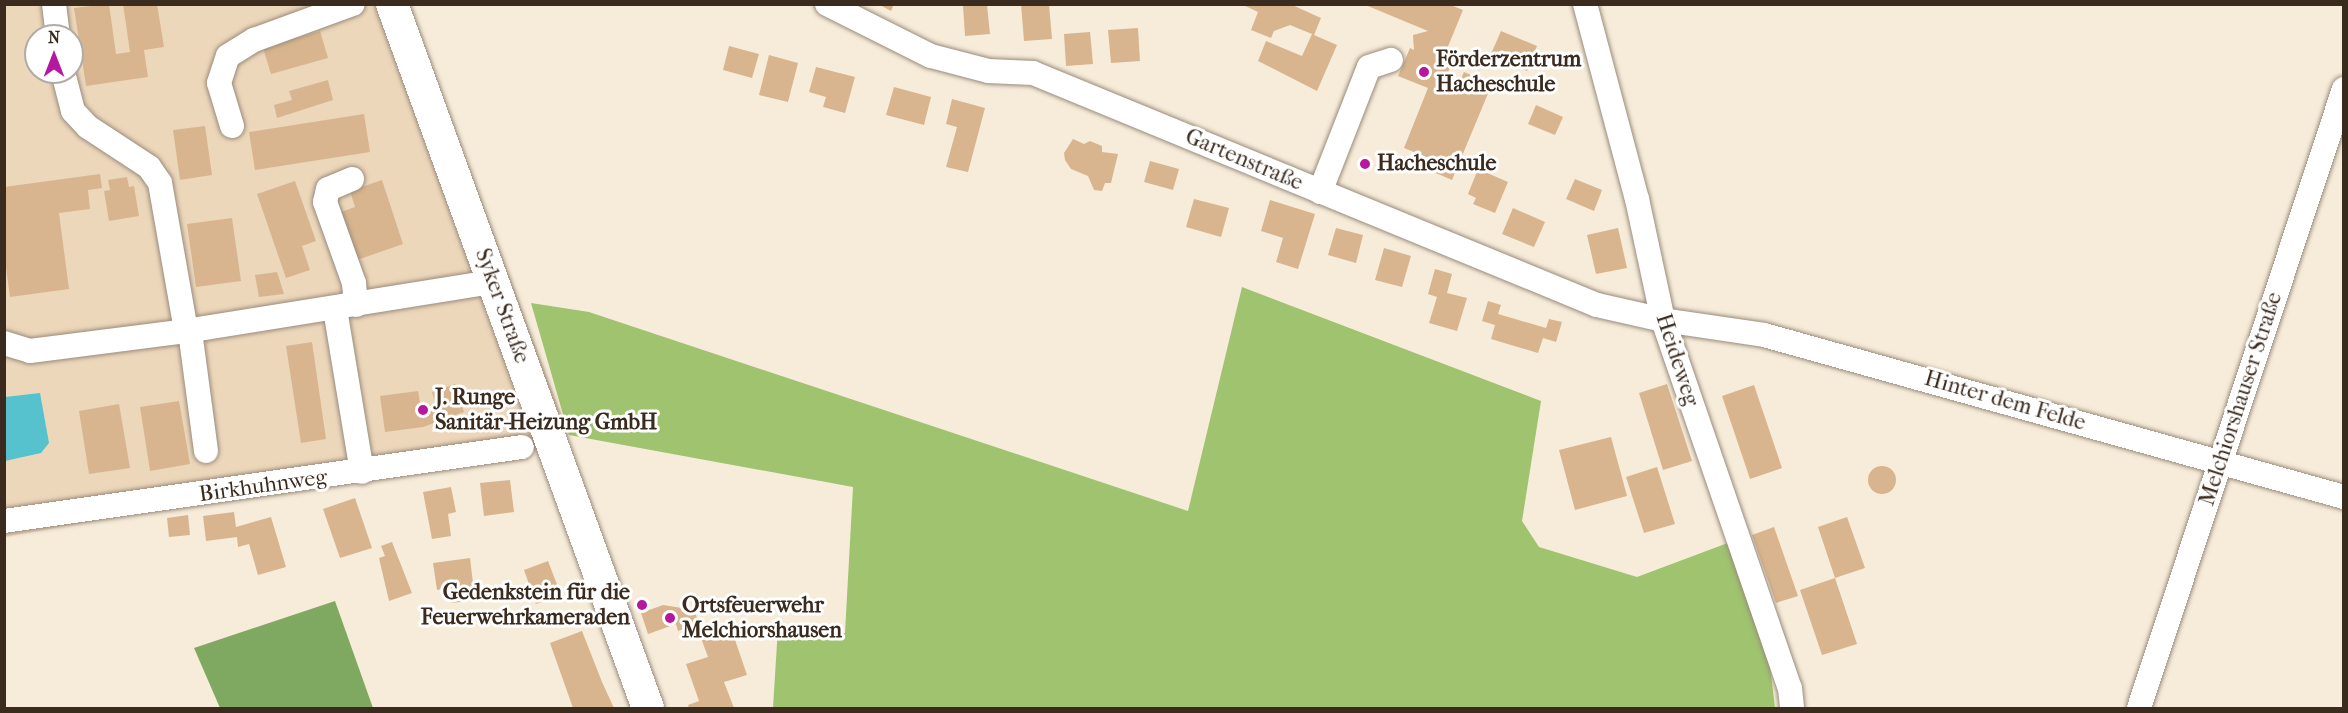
<!DOCTYPE html>
<meta charset="utf-8">
<style>
body{margin:0}
#map{position:relative;width:2348px;height:713px;overflow:hidden;background:#f7ecda;font-family:"IM FELL French Canon",serif}
div>[style]{position:absolute}
.built>*{inset:0;background:#edd7bb}
.green>*{inset:0;background:#9fc36e}
.forest>*{inset:0;background:#7fa961}
.water>*{inset:0;background:#55c2cd}
.building>*{inset:0;background:#d8b58e}
.round{border-radius:50%}
.roads{filter:drop-shadow(0 0 2px #998b7c) drop-shadow(0 0 2px #998b7c)}
.minor>*{height:24px;margin:-12px;padding:0 12px;transform-origin:12px;border-radius:12px;background:#fff}
.major>*{height:32px;margin:-16px;padding:0 16px;transform-origin:16px;border-radius:16px;background:#fff}
.dots>*{width:16px;height:16px;translate:-50% -50%;box-sizing:border-box;border:3px solid #fff;border-radius:50%}
span{translate:-50% -50%;white-space:nowrap;text-align:center;line-height:1.15;-webkit-text-stroke:6px #fff;paint-order:stroke}
.poi-label{font-size:22px;color:#3b2a1e;font-weight:700}
.left{translate:0 -50%;text-align:left}
.right{translate:-100% -50%;text-align:right}
.street-label{font-size:22px;color:#3b2a1e}
.frame{position:absolute;inset:0;border:6px solid #3b2a1e;pointer-events:none}
.north{position:absolute;left:24px;top:24px;width:60px;height:60px;box-sizing:border-box;background:#fff;border:2px solid #b1aaa5;border-radius:50%;rotate:0deg;font-size:16px;font-weight:700;line-height:24px;text-align:center;color:#3b2a1e}
.north::after{content:'';display:block;margin:auto;width:21px;height:27px;background:#b5179e;clip-path:polygon(50% 0,100% 100%,50% 72%,0 100%)}
</style>
<div id="map">
<div class="built">
<div style="clip-path:polygon(evenodd,5px 5px,408px 5px,569px 435px,5px 537px,5px 5px,36px 36px,72px 36px,72px 72px,36px 72px,36px 36px)"></div>
</div>
<div class="green">
<div style="clip-path:polygon(1242px 287px,1541px 401px,1522px 521px,1539px 547px,1637px 577px,1733px 541px,1768px 649px,1775px 708px,773px 708px,778px 627px,845px 633px,853px 487px,569px 435px,531px 303px,589px 312px,1188px 511px)"></div>
</div>
<div class="forest">
<div style="clip-path:polygon(335px 601px,373px 708px,220px 708px,194px 648px)"></div>
</div>
<div class="water">
<div style="clip-path:polygon(40px 393px,49px 443px,41px 453px,5px 461px,5px 397px)"></div>
</div>
<div class="building">
<div style="clip-path:polygon(109px 4px,116px 54px,130px 52px,123px 4px,157px 4px,164px 47px,144px 50px,148px 77px,86px 86px,74px 8px)"></div>
<div style="clip-path:polygon(878px 4px,894px 4px,891px 11px)"></div>
<div style="clip-path:polygon(1021px 4px,1049px 4px,1052px 39px,1024px 41px)"></div>
<div style="clip-path:polygon(1241px 4px,1290px 4px,1321px 18px,1314px 35px,1337px 45px,1317px 91px,1258px 61px,1266px 41px,1302px 56px,1312px 34px,1290px 25px,1274px 31px,1271px 38px,1251px 30px,1258px 12px)"></div>
<div style="clip-path:polygon(1363px 4px,1448px 4px,1463px 10px,1442px 61px,1451px 65px,1444px 82px,1457px 88px,1464px 72px,1492px 84px,1452px 180px,1424px 168px,1429px 158px,1404px 148px,1428px 88px,1398px 76px,1410px 48px,1414px 50px,1413px 35px,1428px 31px)"></div>
<div style="clip-path:polygon(987px 5px,990px 34px,965px 36px,963px 6px)"></div>
<div style="clip-path:polygon(1138px 28px,1140px 61px,1111px 63px,1108px 30px)"></div>
<div style="clip-path:polygon(320px 31px,328px 58px,271px 74px,263px 48px)"></div>
<div style="clip-path:polygon(1501px 31px,1537px 46px,1527px 71px,1490px 56px)"></div>
<div style="clip-path:polygon(1090px 32px,1093px 64px,1066px 66px,1064px 34px)"></div>
<div style="clip-path:polygon(729px 46px,759px 54px,752px 78px,723px 70px)"></div>
<div style="clip-path:polygon(769px 55px,798px 63px,788px 102px,759px 95px)"></div>
<div style="clip-path:polygon(816px 67px,855px 77px,845px 113px,823px 107px,826px 97px,809px 92px)"></div>
<div style="clip-path:polygon(328px 80px,333px 100px,277px 118px,274px 105px,292px 100px,289px 91px)"></div>
<div style="clip-path:polygon(894px 87px,931px 97px,924px 125px,886px 115px)"></div>
<div style="clip-path:polygon(952px 99px,985px 108px,968px 172px,946px 167px,957px 127px,946px 124px)"></div>
<div style="clip-path:polygon(1536px 105px,1563px 117px,1555px 135px,1528px 124px)"></div>
<div style="clip-path:polygon(364px 114px,370px 152px,255px 170px,249px 132px)"></div>
<div style="clip-path:polygon(205px 126px,212px 175px,180px 180px,173px 130px)"></div>
<div style="clip-path:polygon(1073px 139px,1084px 144px,1090px 141px,1102px 146px,1102px 152px,1118px 154px,1111px 183px,1105px 183px,1102px 191px,1094px 190px,1088px 176px,1071px 169px,1065px 160px,1064px 153px)"></div>
<div style="clip-path:polygon(1150px 161px,1179px 169px,1173px 190px,1144px 182px)"></div>
<div style="clip-path:polygon(1478px 169px,1508px 182px,1495px 213px,1473px 204px,1476px 198px,1468px 194px)"></div>
<div style="clip-path:polygon(100px 174px,102px 188px,88px 190px,90px 209px,59px 213px,69px 289px,10px 297px,4px 253px,4px 187px)"></div>
<div style="clip-path:polygon(127px 177px,129px 187px,134px 186px,139px 216px,109px 221px,104px 191px,110px 190px,108px 180px)"></div>
<div style="clip-path:polygon(1575px 179px,1602px 190px,1594px 211px,1566px 199px)"></div>
<div style="clip-path:polygon(382px 180px,403px 244px,357px 260px,341px 212px,355px 207px,350px 191px)"></div>
<div style="clip-path:polygon(295px 181px,316px 241px,302px 246px,310px 270px,286px 278px,257px 194px)"></div>
<div style="clip-path:polygon(1194px 199px,1229px 208px,1221px 237px,1186px 227px)"></div>
<div style="clip-path:polygon(1270px 200px,1315px 214px,1298px 269px,1276px 262px,1283px 238px,1261px 231px)"></div>
<div style="clip-path:polygon(1513px 208px,1545px 222px,1534px 247px,1502px 234px)"></div>
<div style="clip-path:polygon(232px 218px,241px 281px,196px 287px,187px 224px)"></div>
<div style="clip-path:polygon(1336px 228px,1363px 235px,1356px 263px,1328px 255px)"></div>
<div style="clip-path:polygon(1618px 228px,1627px 268px,1596px 274px,1587px 235px)"></div>
<div style="clip-path:polygon(1384px 248px,1411px 256px,1402px 287px,1375px 280px)"></div>
<div style="clip-path:polygon(1435px 269px,1452px 274px,1447px 293px,1467px 298px,1457px 331px,1429px 323px,1437px 297px,1428px 294px)"></div>
<div style="clip-path:polygon(277px 272px,284px 294px,259px 297px,255px 275px)"></div>
<div style="clip-path:polygon(1488px 301px,1501px 305px,1498px 314px,1546px 328px,1549px 319px,1562px 322px,1556px 342px,1543px 338px,1538px 353px,1491px 339px,1495px 325px,1482px 321px)"></div>
<div style="clip-path:polygon(312px 342px,326px 439px,301px 443px,286px 346px)"></div>
<div style="clip-path:polygon(455px 384px,464px 412px,423px 427px,385px 432px,380px 396px,418px 391px,421px 408px,435px 403px,432px 392px)"></div>
<div style="clip-path:polygon(1667px 384px,1692px 461px,1663px 470px,1639px 393px)"></div>
<div style="clip-path:polygon(1754px 385px,1782px 468px,1750px 479px,1722px 396px)"></div>
<div style="clip-path:polygon(179px 401px,190px 464px,150px 471px,140px 407px)"></div>
<div style="clip-path:polygon(119px 404px,130px 468px,89px 474px,79px 411px)"></div>
<div style="clip-path:polygon(1611px 437px,1627px 496px,1575px 510px,1559px 450px)"></div>
<div class="round" style="left:1868px;top:466px;width:28px;height:28px"></div>
<div style="clip-path:polygon(1657px 467px,1675px 524px,1644px 533px,1626px 477px)"></div>
<div style="clip-path:polygon(510px 480px,514px 512px,484px 516px,480px 483px)"></div>
<div style="clip-path:polygon(451px 487px,456px 512px,448px 514px,451px 536px,432px 539px,423px 492px)"></div>
<div style="clip-path:polygon(355px 498px,372px 548px,340px 558px,323px 509px)"></div>
<div style="clip-path:polygon(234px 512px,236px 527px,271px 517px,286px 567px,258px 575px,249px 544px,238px 547px,237px 537px,206px 541px,203px 516px)"></div>
<div style="clip-path:polygon(188px 515px,190px 535px,169px 537px,167px 518px)"></div>
<div style="clip-path:polygon(1847px 517px,1865px 568px,1835px 578px,1818px 527px)"></div>
<div style="clip-path:polygon(1774px 527px,1798px 596px,1776px 603px,1752px 535px)"></div>
<div style="clip-path:polygon(392px 542px,412px 593px,389px 601px,379px 558px,385px 556px,381px 546px)"></div>
<div style="clip-path:polygon(470px 558px,475px 600px,451px 603px,449px 588px,437px 590px,433px 563px)"></div>
<div style="clip-path:polygon(548px 561px,561px 595px,536px 604px,524px 570px)"></div>
<div style="clip-path:polygon(1835px 578px,1857px 644px,1822px 655px,1800px 590px)"></div>
<div style="clip-path:polygon(663px 605px,694px 610px,699px 623px,678px 631px,676px 624px,648px 634px,641px 613px)"></div>
<div style="clip-path:polygon(731px 628px,747px 675px,724px 682px,734px 708px,689px 708px,688px 705px,699px 701px,686px 664px,708px 657px,701px 638px)"></div>
<div style="clip-path:polygon(582px 631px,602px 682px,614px 708px,573px 708px,550px 643px)"></div>
</div>
<div class="roads">
<div class="minor">
<div style="left:54px;top:4px;width:32px;rotate:83deg"></div>
<div style="left:827px;top:4px;width:116px;rotate:26.6deg"></div>
<div style="left:931px;top:56px;width:59px;rotate:14.7deg"></div>
<div style="left:988px;top:71px;width:45px;rotate:2.5deg"></div>
<div style="left:1033px;top:73px;width:610px;rotate:22.36deg"></div>
<div style="left:1597px;top:305px;width:68px;rotate:12.8deg"></div>
<div style="left:1663px;top:320px;width:102px;rotate:8.4deg"></div>
<div style="left:1764px;top:335px;width:602px;rotate:15.61deg"></div>
<div style="left:1585px;top:4px;width:202px;rotate:75.1deg"></div>
<div style="left:1637px;top:199px;width:124px;rotate:77.9deg"></div>
<div style="left:1663px;top:320px;width:389px;rotate:71deg"></div>
<div style="left:1790px;top:688px;width:20px;rotate:84deg"></div>
<div style="left:63px;top:72px;width:40px;rotate:75.6deg"></div>
<div style="left:73px;top:111px;width:22px;rotate:47deg"></div>
<div style="left:88px;top:127px;width:73px;rotate:33.3deg"></div>
<div style="left:149px;top:167px;width:19px;rotate:55deg"></div>
<div style="left:160px;top:183px;width:150px;rotate:80deg"></div>
<div style="left:232px;top:126px;width:45px;rotate:-106.8deg"></div>
<div style="left:219px;top:83px;width:28px;rotate:-72deg"></div>
<div style="left:228px;top:56px;width:31px;rotate:-32deg"></div>
<div style="left:254px;top:40px;width:105px;rotate:-20deg"></div>
<div style="left:352px;top:179px;width:26px;rotate:157deg"></div>
<div style="left:328px;top:189px;width:13px;rotate:103deg"></div>
<div style="left:325px;top:202px;width:86px;rotate:70.3deg"></div>
<div style="left:354px;top:283px;width:22px;rotate:85deg"></div>
<div style="left:1320px;top:192px;width:134px;rotate:-68.6deg"></div>
<div style="left:1369px;top:67px;width:23px;rotate:-18deg"></div>
<div style="left:335px;top:309px;width:165px;rotate:80.6deg"></div>
<div style="left:190px;top:331px;width:121px;rotate:82.4deg"></div>
<div style="left:4px;top:343px;width:27px;rotate:17deg"></div>
<div style="left:30px;top:351px;width:157px;rotate:-7.3deg"></div>
<div style="left:186px;top:331px;width:311px;rotate:-9.1deg"></div>
<div style="left:4px;top:521px;width:523px;rotate:-8.13deg"></div>
<div style="left:2139px;top:708px;width:652px;rotate:-71.68deg"></div>
</div>
<div class="major">
<div style="left:392px;top:4px;width:749px;rotate:70.02deg"></div>
</div>
</div>
<div class="dots">
<div style="left:1424px;top:72px;background:#b5179e"></div>
<div style="left:1365px;top:164px;background:#b5179e"></div>
<div style="left:423px;top:410px;background:#b5179e"></div>
<div style="left:642px;top:605px;background:#b5179e"></div>
<div style="left:670px;top:618px;background:#b5179e"></div>
</div>
<div class="poi-label">
<span class="left" style="left:1436px;top:72px">Förderzentrum<br>Hacheschule</span>
<span class="left" style="left:1377px;top:164px">Hacheschule</span>
<span class="left" style="left:435px;top:410px">J. Runge<br>Sanitär-Heizung GmbH</span>
<span class="right" style="left:630px;top:605px">Gedenkstein für die<br>Feuerwehrkameraden</span>
<span class="left" style="left:682px;top:618px">Ortsfeuerwehr<br>Melchiorshausen</span>
</div>
<div class="street-label">
<span style="left:1244px;top:160px;rotate:23deg">Gartenstraße</span>
<span style="left:502px;top:306px;rotate:70deg">Syker Straße</span>
<span style="left:1677px;top:360px;rotate:72deg">Heideweg</span>
<span style="left:2241px;top:399px;rotate:-72deg">Melchiorshauser Straße</span>
<span style="left:2005px;top:401px;rotate:16deg">Hinter dem Felde</span>
<span style="left:263px;top:486px;rotate:-8deg">Birkhuhnweg</span>
</div>
<div class="frame"></div>
<div class="north">N</div>
</div>
